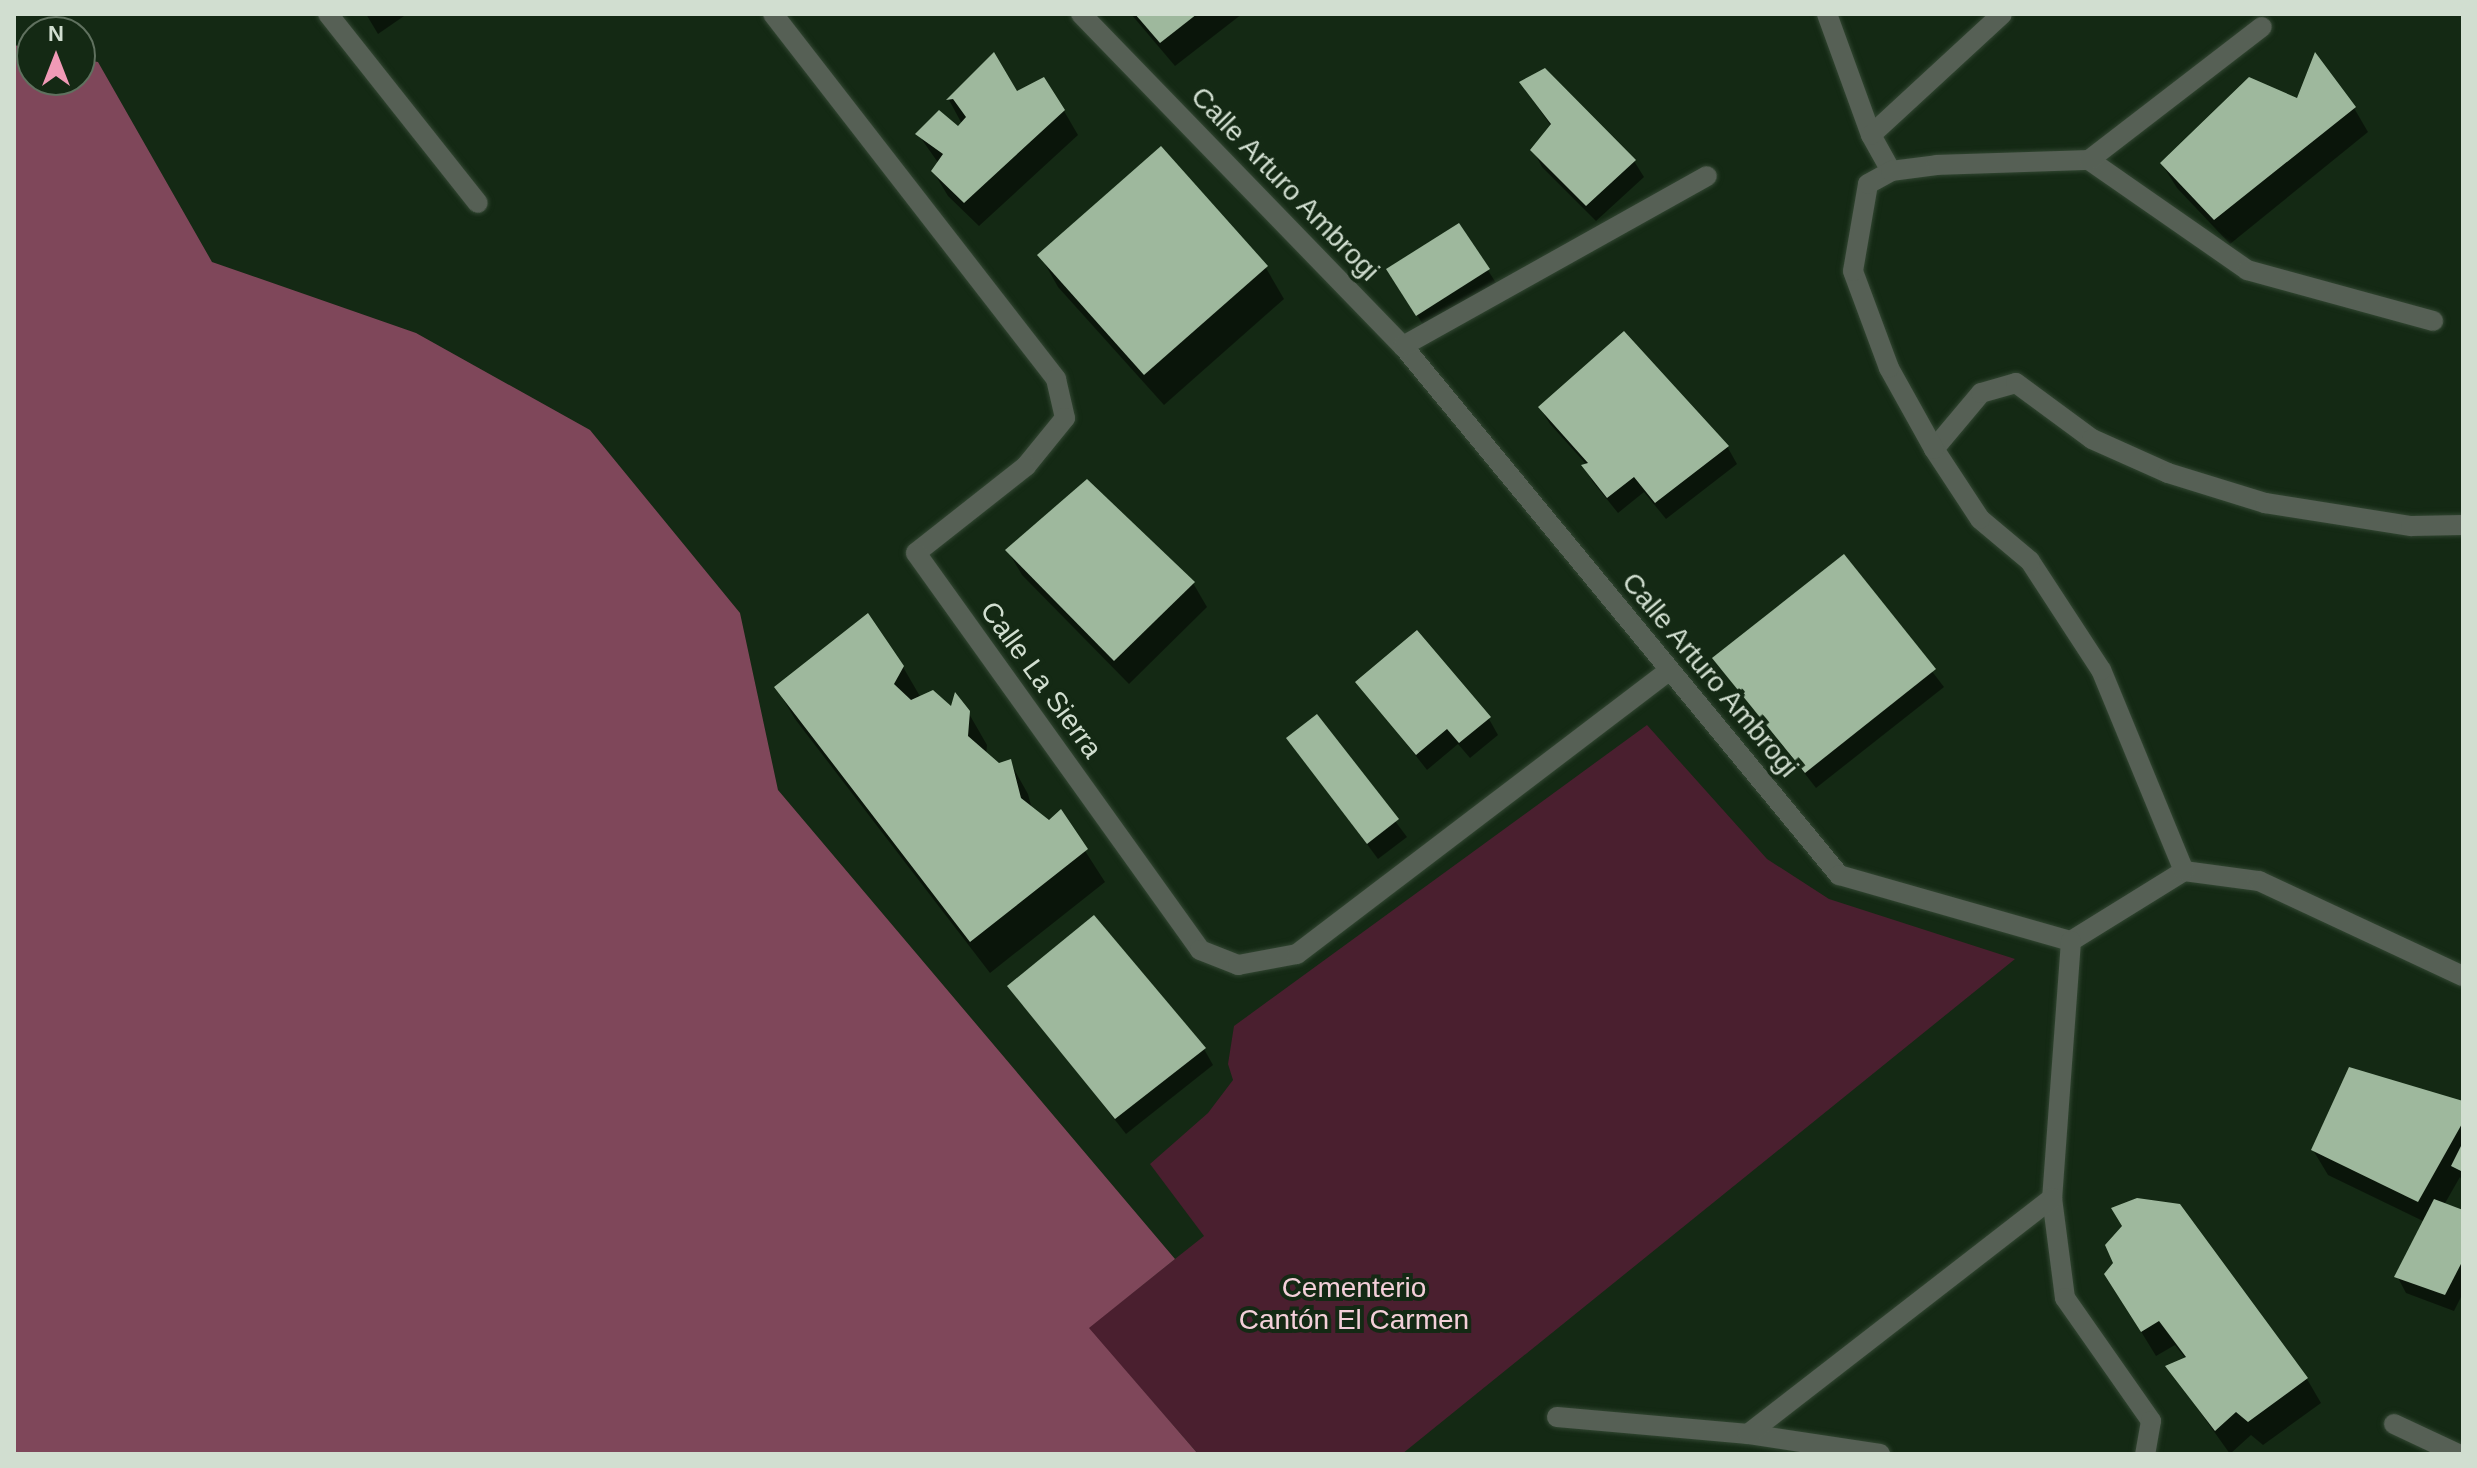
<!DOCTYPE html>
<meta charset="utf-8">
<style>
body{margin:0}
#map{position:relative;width:2477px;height:1468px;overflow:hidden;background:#142914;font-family:Arial,sans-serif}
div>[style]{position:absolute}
.green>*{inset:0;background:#4a1f2f}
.forest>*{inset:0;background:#7f475a}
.shadow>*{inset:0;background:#0007}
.building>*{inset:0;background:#9eb89d}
.roads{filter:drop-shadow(0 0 2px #324632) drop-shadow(0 0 2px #324632)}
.minor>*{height:20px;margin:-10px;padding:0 10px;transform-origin:10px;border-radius:10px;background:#566055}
span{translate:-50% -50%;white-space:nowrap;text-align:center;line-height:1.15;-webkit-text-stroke:8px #142914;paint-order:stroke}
.street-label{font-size:28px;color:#d1ded0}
.park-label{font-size:28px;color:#f4cfd9}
.frame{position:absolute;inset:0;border:16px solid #d1ded0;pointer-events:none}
.north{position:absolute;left:16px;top:16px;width:80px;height:80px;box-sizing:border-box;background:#142914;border:2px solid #60715f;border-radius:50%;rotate:0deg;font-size:22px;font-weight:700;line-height:32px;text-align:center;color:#d1ded0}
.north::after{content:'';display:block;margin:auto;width:28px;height:36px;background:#f09ab6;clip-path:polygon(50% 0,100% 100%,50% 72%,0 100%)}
</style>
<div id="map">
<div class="green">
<div style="clip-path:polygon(1647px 725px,1767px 859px,1829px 899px,2015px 959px,1402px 1454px,1198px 1454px,1088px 1328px,1204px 1236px,1150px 1164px,1208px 1113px,1233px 1080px,1228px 1064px,1234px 1026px)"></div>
</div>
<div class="forest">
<div style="clip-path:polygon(14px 45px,32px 49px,32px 80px,80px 80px,80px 59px,98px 62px,212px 262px,416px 333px,590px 430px,740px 613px,778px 790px,1175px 1259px,1089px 1328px,1198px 1454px,14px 1454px)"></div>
</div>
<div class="shadow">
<div style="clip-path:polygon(366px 14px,407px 14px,378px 34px)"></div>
<div style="clip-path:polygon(1131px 14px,1242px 14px,1175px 66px)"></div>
<div style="clip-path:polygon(993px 56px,1016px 93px,1064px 111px,1078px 135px,979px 226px,948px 196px,933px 171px,939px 164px,918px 134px,959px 129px,962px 124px,949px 100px)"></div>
<div style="clip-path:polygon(1521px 83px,1634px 161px,1644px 177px,1596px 221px,1542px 167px,1533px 150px,1551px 126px)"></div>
<div style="clip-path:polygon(2298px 101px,2354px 108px,2368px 132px,2230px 244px,2177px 188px,2162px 164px)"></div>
<div style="clip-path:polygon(1459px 225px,1498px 286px,1427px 331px,1398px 285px)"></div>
<div style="clip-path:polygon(1040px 255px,1266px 268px,1284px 299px,1164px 405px,1058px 287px)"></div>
<div style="clip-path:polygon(1624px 333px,1728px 448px,1737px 464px,1666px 519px,1644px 492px,1618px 513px,1593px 482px,1584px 466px,1587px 465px,1550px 424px,1540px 408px)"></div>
<div style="clip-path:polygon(1008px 551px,1193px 583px,1207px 607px,1129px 684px,1022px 575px)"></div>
<div style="clip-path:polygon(1844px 557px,1944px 687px,1816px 788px,1715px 658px)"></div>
<div style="clip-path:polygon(903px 667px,921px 698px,968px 712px,987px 745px,986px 755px,998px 766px,1010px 762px,1028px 794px,1032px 809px,1049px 823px,1060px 812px,1105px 882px,990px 973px,795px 719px,776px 687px)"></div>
<div style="clip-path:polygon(1358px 682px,1489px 719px,1498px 735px,1470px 758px,1458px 744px,1427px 770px)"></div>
<div style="clip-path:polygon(1317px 717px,1407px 837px,1378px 859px,1289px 739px)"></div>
<div style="clip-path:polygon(1010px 986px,1204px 1049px,1213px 1065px,1126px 1134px)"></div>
<div style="clip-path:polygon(2463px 1104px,2463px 1182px,2460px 1177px,2444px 1205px,2463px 1212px,2463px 1293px,2454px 1311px,2406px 1293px,2397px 1276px,2425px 1222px,2328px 1175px,2313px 1150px)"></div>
<div style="clip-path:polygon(2121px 1299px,2307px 1379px,2321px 1403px,2263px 1445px,2251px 1435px,2230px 1454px,2168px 1367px,2186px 1359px,2175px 1345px,2156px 1356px)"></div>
</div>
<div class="building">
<div style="clip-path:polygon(1135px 14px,1197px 14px,1160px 43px)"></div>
<div style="clip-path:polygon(994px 52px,1017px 91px,1044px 77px,1065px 110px,964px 203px,931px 171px,943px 154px,915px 134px,939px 110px,958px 126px,966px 117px,953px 99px,946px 100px)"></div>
<div style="clip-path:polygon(2315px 52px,2356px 107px,2214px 220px,2160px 163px,2249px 77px,2297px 98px)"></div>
<div style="clip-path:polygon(1545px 68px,1636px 160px,1586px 206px,1530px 150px,1551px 124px,1519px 82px)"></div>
<div style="clip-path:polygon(1161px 146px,1268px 266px,1144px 375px,1037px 255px)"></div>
<div style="clip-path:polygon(1459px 223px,1490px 269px,1416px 316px,1386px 269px)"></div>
<div style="clip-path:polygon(1624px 331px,1729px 446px,1655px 503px,1634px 477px,1607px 498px,1581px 465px,1588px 463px,1538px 407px)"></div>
<div style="clip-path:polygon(1087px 479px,1195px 582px,1114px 661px,1005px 550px)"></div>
<div style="clip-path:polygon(1844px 554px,1936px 669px,1805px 773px,1712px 658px)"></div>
<div style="clip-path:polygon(868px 613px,904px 666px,894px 684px,911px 700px,933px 690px,951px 706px,955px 692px,970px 711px,968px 736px,999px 763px,1011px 759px,1021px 798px,1049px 820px,1061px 809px,1088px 849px,970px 942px,774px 687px)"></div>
<div style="clip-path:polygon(1417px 630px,1491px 717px,1459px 743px,1447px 729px,1416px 755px,1355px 682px)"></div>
<div style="clip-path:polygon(1317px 714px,1399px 819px,1367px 844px,1286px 738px)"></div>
<div style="clip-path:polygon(1094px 915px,1206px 1048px,1115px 1119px,1007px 986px)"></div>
<div style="clip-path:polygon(2349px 1067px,2463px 1101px,2463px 1122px,2418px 1202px,2311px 1150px)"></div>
<div style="clip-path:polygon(2463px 1142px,2463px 1172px,2451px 1166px)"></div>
<div style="clip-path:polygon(2137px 1198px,2180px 1204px,2308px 1378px,2248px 1422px,2236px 1412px,2215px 1431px,2165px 1366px,2186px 1357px,2159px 1321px,2141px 1332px,2104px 1274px,2113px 1263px,2105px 1245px,2122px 1226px,2111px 1208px)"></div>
<div style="clip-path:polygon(2434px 1199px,2463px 1210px,2463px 1260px,2445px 1295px,2394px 1277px)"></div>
</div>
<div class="roads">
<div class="minor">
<div style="left:328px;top:14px;width:241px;rotate:51.6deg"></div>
<div style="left:773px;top:14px;width:462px;rotate:52.2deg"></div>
<div style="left:1056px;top:379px;width:40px;rotate:77deg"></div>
<div style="left:1065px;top:418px;width:62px;rotate:129.1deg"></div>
<div style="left:1026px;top:466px;width:140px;rotate:141.7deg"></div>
<div style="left:916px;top:553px;width:488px;rotate:54.4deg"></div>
<div style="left:1200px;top:950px;width:41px;rotate:21.5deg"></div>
<div style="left:1238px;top:965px;width:60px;rotate:-10.6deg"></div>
<div style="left:1297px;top:954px;width:467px;rotate:-37.3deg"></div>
<div style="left:1081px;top:14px;width:463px;rotate:45.9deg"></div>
<div style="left:1403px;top:346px;width:686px;rotate:50.5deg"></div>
<div style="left:1839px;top:875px;width:241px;rotate:15.9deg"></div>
<div style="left:2071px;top:941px;width:133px;rotate:-31.8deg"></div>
<div style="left:2184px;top:871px;width:76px;rotate:7.6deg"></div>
<div style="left:2259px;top:881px;width:225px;rotate:25deg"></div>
<div style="left:1827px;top:14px;width:129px;rotate:70deg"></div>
<div style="left:2089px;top:160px;width:193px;rotate:34.8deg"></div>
<div style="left:2247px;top:270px;width:193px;rotate:15.3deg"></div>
<div style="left:1891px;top:171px;width:41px;rotate:-119.1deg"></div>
<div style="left:1871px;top:135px;width:178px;rotate:-42.7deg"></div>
<div style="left:1403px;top:346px;width:348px;rotate:-29.2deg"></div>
<div style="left:1934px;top:449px;width:73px;rotate:-50deg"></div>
<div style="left:1981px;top:393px;width:36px;rotate:-16deg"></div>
<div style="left:2016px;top:383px;width:94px;rotate:36.4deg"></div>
<div style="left:2092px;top:439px;width:83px;rotate:24.1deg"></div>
<div style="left:2168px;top:473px;width:102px;rotate:17.2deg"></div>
<div style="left:2265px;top:503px;width:148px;rotate:9deg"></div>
<div style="left:2411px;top:526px;width:52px;rotate:-1.1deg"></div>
<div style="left:2184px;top:871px;width:217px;rotate:-112.4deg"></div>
<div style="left:2101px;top:670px;width:130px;rotate:-123.1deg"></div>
<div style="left:2030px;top:561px;width:65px;rotate:-140deg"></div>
<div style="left:1980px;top:519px;width:84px;rotate:-123.3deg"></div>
<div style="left:1934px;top:449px;width:93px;rotate:-119.1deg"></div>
<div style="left:1889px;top:368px;width:103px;rotate:-110.4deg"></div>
<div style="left:1853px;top:271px;width:88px;rotate:-80.2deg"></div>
<div style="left:1868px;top:184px;width:26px;rotate:-29deg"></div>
<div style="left:1891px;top:171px;width:46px;rotate:-7.4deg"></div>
<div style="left:1937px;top:165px;width:152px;rotate:-1.9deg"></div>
<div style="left:2089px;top:160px;width:218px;rotate:-37.6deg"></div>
<div style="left:2071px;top:941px;width:258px;rotate:94.2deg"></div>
<div style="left:2052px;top:1198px;width:101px;rotate:82.6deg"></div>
<div style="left:2065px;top:1298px;width:150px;rotate:55deg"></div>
<div style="left:2151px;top:1421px;width:34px;rotate:100deg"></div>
<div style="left:1557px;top:1417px;width:192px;rotate:5.1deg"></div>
<div style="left:2394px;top:1424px;width:71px;rotate:25.1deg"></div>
<div style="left:1880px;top:1454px;width:134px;rotate:-171.4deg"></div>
<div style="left:1748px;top:1434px;width:385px;rotate:-37.8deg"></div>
</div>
</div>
<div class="street-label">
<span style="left:1285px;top:184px;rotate:46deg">Calle Arturo Ambrogi</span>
<span style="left:1710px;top:675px;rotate:50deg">Calle Arturo Ambrogi</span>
<span style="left:1041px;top:680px;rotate:54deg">Calle La Sierra</span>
</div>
<div class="park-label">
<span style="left:1354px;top:1304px">Cementerio<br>Cantón El Carmen</span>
</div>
<div class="frame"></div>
<div class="north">N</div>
</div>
